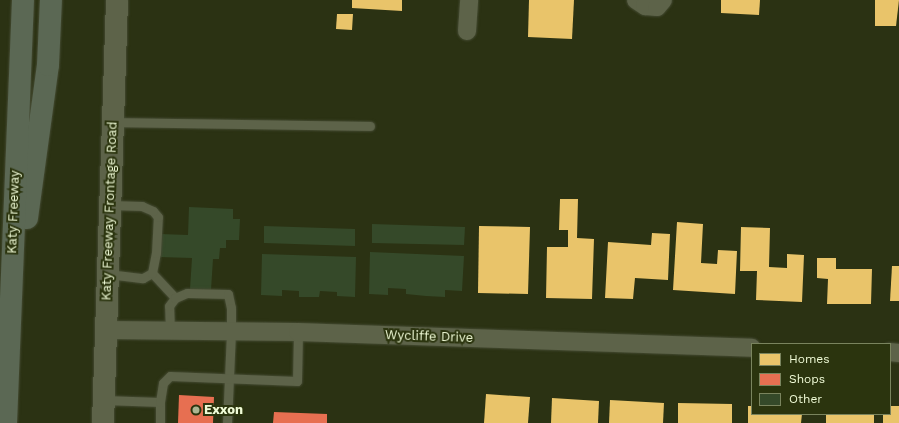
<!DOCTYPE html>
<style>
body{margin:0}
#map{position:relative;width:899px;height:423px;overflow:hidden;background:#2b3213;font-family:"Work Sans",sans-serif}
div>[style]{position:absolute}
.homes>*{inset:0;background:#e9c46a}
.shops>*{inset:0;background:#e76f51}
.building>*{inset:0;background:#354929}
.roads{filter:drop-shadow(0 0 1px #454b33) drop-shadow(0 0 1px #454b33)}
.lane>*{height:9px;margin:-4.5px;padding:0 4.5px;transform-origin:4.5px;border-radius:4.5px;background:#5d6349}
.street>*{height:18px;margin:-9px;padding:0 9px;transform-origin:9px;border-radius:9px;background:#5d6349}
.secondary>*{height:22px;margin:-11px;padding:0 11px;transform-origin:11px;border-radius:11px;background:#5d6349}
.highway>*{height:22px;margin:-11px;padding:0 11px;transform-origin:11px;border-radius:11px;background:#5b6854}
.dots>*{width:11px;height:11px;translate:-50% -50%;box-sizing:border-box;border:2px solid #2b340e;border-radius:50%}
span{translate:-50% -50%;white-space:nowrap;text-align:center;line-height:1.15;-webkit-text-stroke:4px #2b340e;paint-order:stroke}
.street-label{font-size:13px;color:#f0fbd7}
.poi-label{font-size:13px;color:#f0fbd7;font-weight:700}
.left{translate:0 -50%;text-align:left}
.legend{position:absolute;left:751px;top:343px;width:140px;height:72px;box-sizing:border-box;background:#2b340e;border:1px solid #7a845e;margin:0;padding:5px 7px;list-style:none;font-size:12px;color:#f0fbd7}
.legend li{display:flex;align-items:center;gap:8px;height:20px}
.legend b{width:20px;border:1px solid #7a845e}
</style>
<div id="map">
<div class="homes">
<div style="clip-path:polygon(352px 0,402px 0,402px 11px,352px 8px)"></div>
<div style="clip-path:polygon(529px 0,574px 0,572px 39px,528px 37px)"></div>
<div style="clip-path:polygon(721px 0,760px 0,759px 15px,721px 13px)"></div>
<div style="clip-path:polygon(875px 0,899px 0,896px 26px,875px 26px)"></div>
<div style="clip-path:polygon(337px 14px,353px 14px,352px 30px,336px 29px)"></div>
<div style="clip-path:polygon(560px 199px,578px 199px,577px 238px,594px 239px,592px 299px,546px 298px,547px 247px,568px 247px,568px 230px,559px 230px)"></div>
<div style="clip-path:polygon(677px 222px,703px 224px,701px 263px,717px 264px,718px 250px,737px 251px,735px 294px,673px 290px)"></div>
<div style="clip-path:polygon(479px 226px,530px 227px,528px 294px,478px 293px)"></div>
<div style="clip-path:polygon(741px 227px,770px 228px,769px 267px,787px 268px,787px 254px,804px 255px,802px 302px,756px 300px,757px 271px,740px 271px)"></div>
<div style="clip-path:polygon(652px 233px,670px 234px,668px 280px,635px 278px,633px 299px,605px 298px,608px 242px,651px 245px)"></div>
<div style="clip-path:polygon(817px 258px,836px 258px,836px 269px,872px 269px,871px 304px,827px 304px,828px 279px,817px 278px)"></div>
<div style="clip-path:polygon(892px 266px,899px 266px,899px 301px,890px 301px)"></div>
<div style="clip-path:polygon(486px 394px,530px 397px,528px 423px,484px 423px)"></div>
<div style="clip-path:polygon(552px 398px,599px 401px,598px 423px,551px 423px)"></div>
<div style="clip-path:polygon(610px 400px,664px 403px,663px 423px,609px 423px)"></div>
<div style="clip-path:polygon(678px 403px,732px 404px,732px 423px,678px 423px)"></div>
<div style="clip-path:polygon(748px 406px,752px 406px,752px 414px,802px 414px,801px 423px,748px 423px)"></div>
<div style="clip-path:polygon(890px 406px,899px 406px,899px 423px,883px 423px,883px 414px,890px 414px)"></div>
<div style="clip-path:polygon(826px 414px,874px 414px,874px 423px,826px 423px)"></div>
</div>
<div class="shops">
<div style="clip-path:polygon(179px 395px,214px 397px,213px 423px,178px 423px)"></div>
<div style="clip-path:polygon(274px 412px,327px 414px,327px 423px,273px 423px)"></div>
</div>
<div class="building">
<div style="clip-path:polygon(189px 207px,233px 209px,233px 219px,240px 219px,239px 240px,226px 240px,226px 248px,220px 248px,219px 259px,213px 259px,211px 290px,190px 289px,192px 258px,159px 257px,160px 234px,188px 235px)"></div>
<div style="clip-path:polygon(372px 224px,465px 227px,464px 245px,372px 243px)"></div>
<div style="clip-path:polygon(264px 226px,355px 229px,355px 246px,264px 243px)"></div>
<div style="clip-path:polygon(370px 252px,464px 256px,462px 291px,445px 290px,445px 297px,426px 296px,406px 294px,406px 289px,388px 288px,388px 295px,369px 294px)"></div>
<div style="clip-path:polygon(262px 254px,356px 257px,355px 297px,337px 296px,337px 292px,320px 291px,319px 297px,299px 297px,299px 291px,282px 290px,282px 296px,261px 295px)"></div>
</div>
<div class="roads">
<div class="lane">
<div style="left:113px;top:122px;width:257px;rotate:0.9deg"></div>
<div style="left:152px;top:273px;width:34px;rotate:47deg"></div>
<div style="left:108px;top:274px;width:35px;rotate:7deg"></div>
<div style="left:143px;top:278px;width:10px;rotate:-29deg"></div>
<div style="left:152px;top:273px;width:20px;rotate:-79deg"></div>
<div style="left:156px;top:253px;width:36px;rotate:-87deg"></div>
<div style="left:158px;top:217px;width:8px;rotate:-130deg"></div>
<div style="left:153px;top:211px;width:12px;rotate:-156deg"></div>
<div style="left:142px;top:206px;width:32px;rotate:-178deg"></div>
<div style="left:170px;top:331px;width:25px;rotate:-92deg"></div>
<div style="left:169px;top:306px;width:10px;rotate:-53deg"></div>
<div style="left:175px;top:298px;width:13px;rotate:-23deg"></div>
<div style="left:187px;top:293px;width:41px;rotate:1.4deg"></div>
<div style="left:228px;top:294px;width:14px;rotate:78deg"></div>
<div style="left:231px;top:308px;width:24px;rotate:90deg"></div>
<div style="left:231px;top:332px;width:91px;rotate:92.5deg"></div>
<div style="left:104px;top:400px;width:56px;rotate:2deg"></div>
<div style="left:160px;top:402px;width:21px;rotate:90deg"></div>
<div style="left:160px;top:402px;width:19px;rotate:-81deg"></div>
<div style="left:163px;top:383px;width:10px;rotate:-45deg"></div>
<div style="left:170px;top:376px;width:127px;rotate:2.3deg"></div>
<div style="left:297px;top:381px;width:49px;rotate:-88.8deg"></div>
</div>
<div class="street">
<div style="left:636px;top:0;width:11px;rotate:34deg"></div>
<div style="left:645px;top:6px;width:12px;rotate:5deg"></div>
<div style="left:657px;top:7px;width:9px;rotate:-49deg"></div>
<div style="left:467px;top:31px;width:31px;rotate:-86deg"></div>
<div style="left:106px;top:330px;width:192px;rotate:0.6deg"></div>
<div style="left:298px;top:332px;width:454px;rotate:2deg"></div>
<div style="left:890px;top:352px;width:9px;rotate:6deg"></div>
</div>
<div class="secondary">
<div style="left:103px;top:423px;width:423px;rotate:-88.1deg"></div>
</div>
<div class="highway">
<div style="left:27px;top:218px;width:154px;rotate:-82.2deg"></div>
<div style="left:48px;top:65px;width:65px;rotate:-87.4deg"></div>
<div style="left:6px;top:423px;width:423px;rotate:-87.7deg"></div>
</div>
</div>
<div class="dots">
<div style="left:196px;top:410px;background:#abb592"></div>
</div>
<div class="street-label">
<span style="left:110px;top:211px;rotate:-88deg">Katy Freeway Frontage Road</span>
<span style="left:14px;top:212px;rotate:-88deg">Katy Freeway</span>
<span style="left:429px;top:337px;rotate:2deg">Wycliffe Drive</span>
</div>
<div class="poi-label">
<span class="left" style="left:204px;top:410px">Exxon</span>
</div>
<ul class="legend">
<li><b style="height:11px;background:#e9c46a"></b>Homes</li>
<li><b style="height:11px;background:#e76f51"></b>Shops</li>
<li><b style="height:11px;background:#354929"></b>Other</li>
</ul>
</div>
